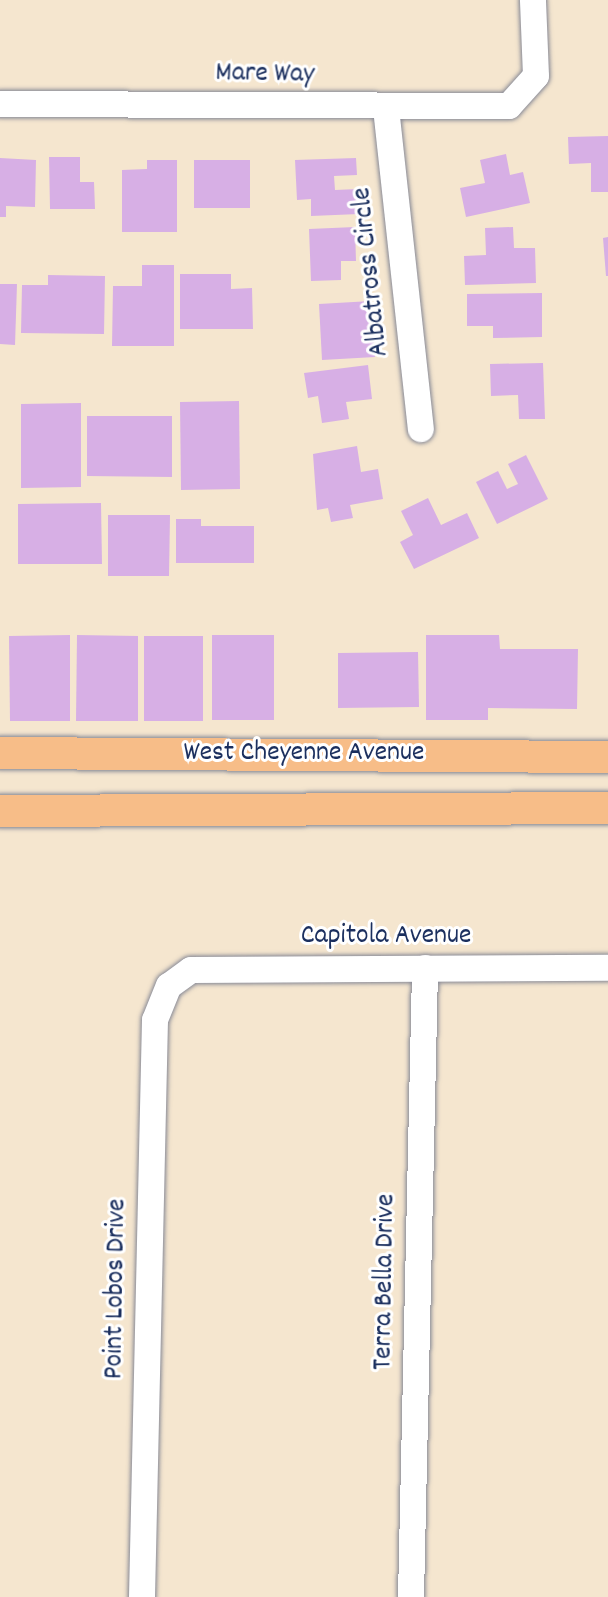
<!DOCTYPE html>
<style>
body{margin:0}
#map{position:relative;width:608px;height:1597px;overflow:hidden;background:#f5e6cf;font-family:Dekko,sans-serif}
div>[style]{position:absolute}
.building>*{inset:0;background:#d7afe5}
.roads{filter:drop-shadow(0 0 2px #888a96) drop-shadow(0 0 2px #888a96)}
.minor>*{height:26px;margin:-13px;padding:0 13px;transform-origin:13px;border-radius:13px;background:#fff}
.major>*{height:32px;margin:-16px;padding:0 16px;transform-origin:16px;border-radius:16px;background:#f7bd88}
span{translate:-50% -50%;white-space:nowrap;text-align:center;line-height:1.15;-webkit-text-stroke:6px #fff;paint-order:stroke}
.street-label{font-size:28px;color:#1b2f5e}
</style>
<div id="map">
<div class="building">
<div style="clip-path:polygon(608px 136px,608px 192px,591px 192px,591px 163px,569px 164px,568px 137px)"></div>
<div style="clip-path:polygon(506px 154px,510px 175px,523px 172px,530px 203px,466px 217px,460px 188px,485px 183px,480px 160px)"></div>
<div style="clip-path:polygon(49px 157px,80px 157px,80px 182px,94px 182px,95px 209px,50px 209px)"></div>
<div style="clip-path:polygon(0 158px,36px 160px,35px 207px,6px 206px,6px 217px,0 217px)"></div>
<div style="clip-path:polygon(356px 158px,357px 175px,334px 176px,335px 190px,358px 189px,359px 214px,311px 216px,311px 199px,297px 200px,295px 160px)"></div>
<div style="clip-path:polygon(147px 160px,177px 160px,177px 232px,122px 232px,122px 170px,147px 169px)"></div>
<div style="clip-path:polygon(194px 160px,250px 160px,250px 208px,194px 208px)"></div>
<div style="clip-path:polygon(355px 227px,356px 261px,341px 261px,341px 280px,311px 281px,309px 229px)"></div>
<div style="clip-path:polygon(513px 227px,514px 248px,535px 248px,536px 283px,465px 285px,464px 256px,486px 255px,485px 228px)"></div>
<div style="clip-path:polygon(608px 237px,608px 276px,606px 276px,603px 238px)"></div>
<div style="clip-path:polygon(142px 265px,174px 265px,174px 346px,112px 346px,113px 286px,142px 286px)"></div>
<div style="clip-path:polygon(180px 274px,231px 274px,231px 289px,252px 288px,253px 329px,180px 329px)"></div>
<div style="clip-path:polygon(48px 275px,105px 276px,104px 334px,21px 333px,22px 285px,48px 285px)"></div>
<div style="clip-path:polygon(0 284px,17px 284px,15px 345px,0 344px)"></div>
<div style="clip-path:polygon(542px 293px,542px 337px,493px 338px,493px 326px,467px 326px,467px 294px)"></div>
<div style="clip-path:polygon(371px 301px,375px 357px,322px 360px,319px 304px)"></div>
<div style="clip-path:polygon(543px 363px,545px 419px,519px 419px,518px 395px,491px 396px,490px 364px)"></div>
<div style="clip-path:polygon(368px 365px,372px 399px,346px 402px,349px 419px,322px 423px,318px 396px,308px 398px,304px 373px)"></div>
<div style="clip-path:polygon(239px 401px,240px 489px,181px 490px,180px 402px)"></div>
<div style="clip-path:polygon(81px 403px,81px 487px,21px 488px,21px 404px)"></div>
<div style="clip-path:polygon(87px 416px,172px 416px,172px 477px,87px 476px)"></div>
<div style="clip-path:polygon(357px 446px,361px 472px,378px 469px,383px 499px,350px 505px,353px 518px,331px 522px,328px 508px,317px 510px,313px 454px)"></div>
<div style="clip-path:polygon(526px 455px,548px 499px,497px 524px,476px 482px,498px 471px,507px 489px,518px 484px,508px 464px)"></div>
<div style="clip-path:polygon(428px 498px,441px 525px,467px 513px,479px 538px,414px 569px,400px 542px,413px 535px,401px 511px)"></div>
<div style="clip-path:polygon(101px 503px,102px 564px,18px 564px,18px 504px)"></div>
<div style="clip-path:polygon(108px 515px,170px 515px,169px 576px,108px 576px)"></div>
<div style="clip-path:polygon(176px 519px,201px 519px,201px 526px,254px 526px,254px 563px,176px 563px)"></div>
<div style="clip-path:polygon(70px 635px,70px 721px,10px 721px,9px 636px)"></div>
<div style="clip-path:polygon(77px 635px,138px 636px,138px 721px,76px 721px)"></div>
<div style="clip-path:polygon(212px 635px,274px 635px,274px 720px,212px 720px)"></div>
<div style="clip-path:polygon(426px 635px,499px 635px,500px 649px,578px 649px,577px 709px,488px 708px,488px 720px,426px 720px)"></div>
<div style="clip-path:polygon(144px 636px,203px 636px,203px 721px,144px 721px)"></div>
<div style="clip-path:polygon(418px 652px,419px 707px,338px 708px,338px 653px)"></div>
</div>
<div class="roads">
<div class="minor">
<div style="left:0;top:104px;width:509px;rotate:0.23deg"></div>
<div style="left:509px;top:106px;width:40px;rotate:-48deg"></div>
<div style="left:536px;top:76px;width:76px;rotate:-92.3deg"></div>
<div style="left:386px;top:108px;width:323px;rotate:83.8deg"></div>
<div style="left:142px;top:1597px;width:577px;rotate:-88.71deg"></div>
<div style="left:155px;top:1020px;width:37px;rotate:-68deg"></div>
<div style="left:169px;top:986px;width:27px;rotate:-36deg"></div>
<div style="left:191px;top:970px;width:417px;rotate:-0.3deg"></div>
<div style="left:411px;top:1597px;width:629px;rotate:-88.72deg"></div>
</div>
<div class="major">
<div style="left:0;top:753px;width:608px;rotate:0.38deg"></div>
<div style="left:0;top:811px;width:608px;rotate:-0.28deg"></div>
</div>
</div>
<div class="street-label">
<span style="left:265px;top:75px;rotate:1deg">Mare Way</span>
<span style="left:372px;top:272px;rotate:-96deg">Albatross Circle</span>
<span style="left:304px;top:754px">West Cheyenne Avenue</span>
<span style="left:386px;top:937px">Capitola Avenue</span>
<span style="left:386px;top:1282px;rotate:-89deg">Terra Bella Drive</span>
<span style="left:117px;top:1289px;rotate:-89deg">Point Lobos Drive</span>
</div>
</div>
